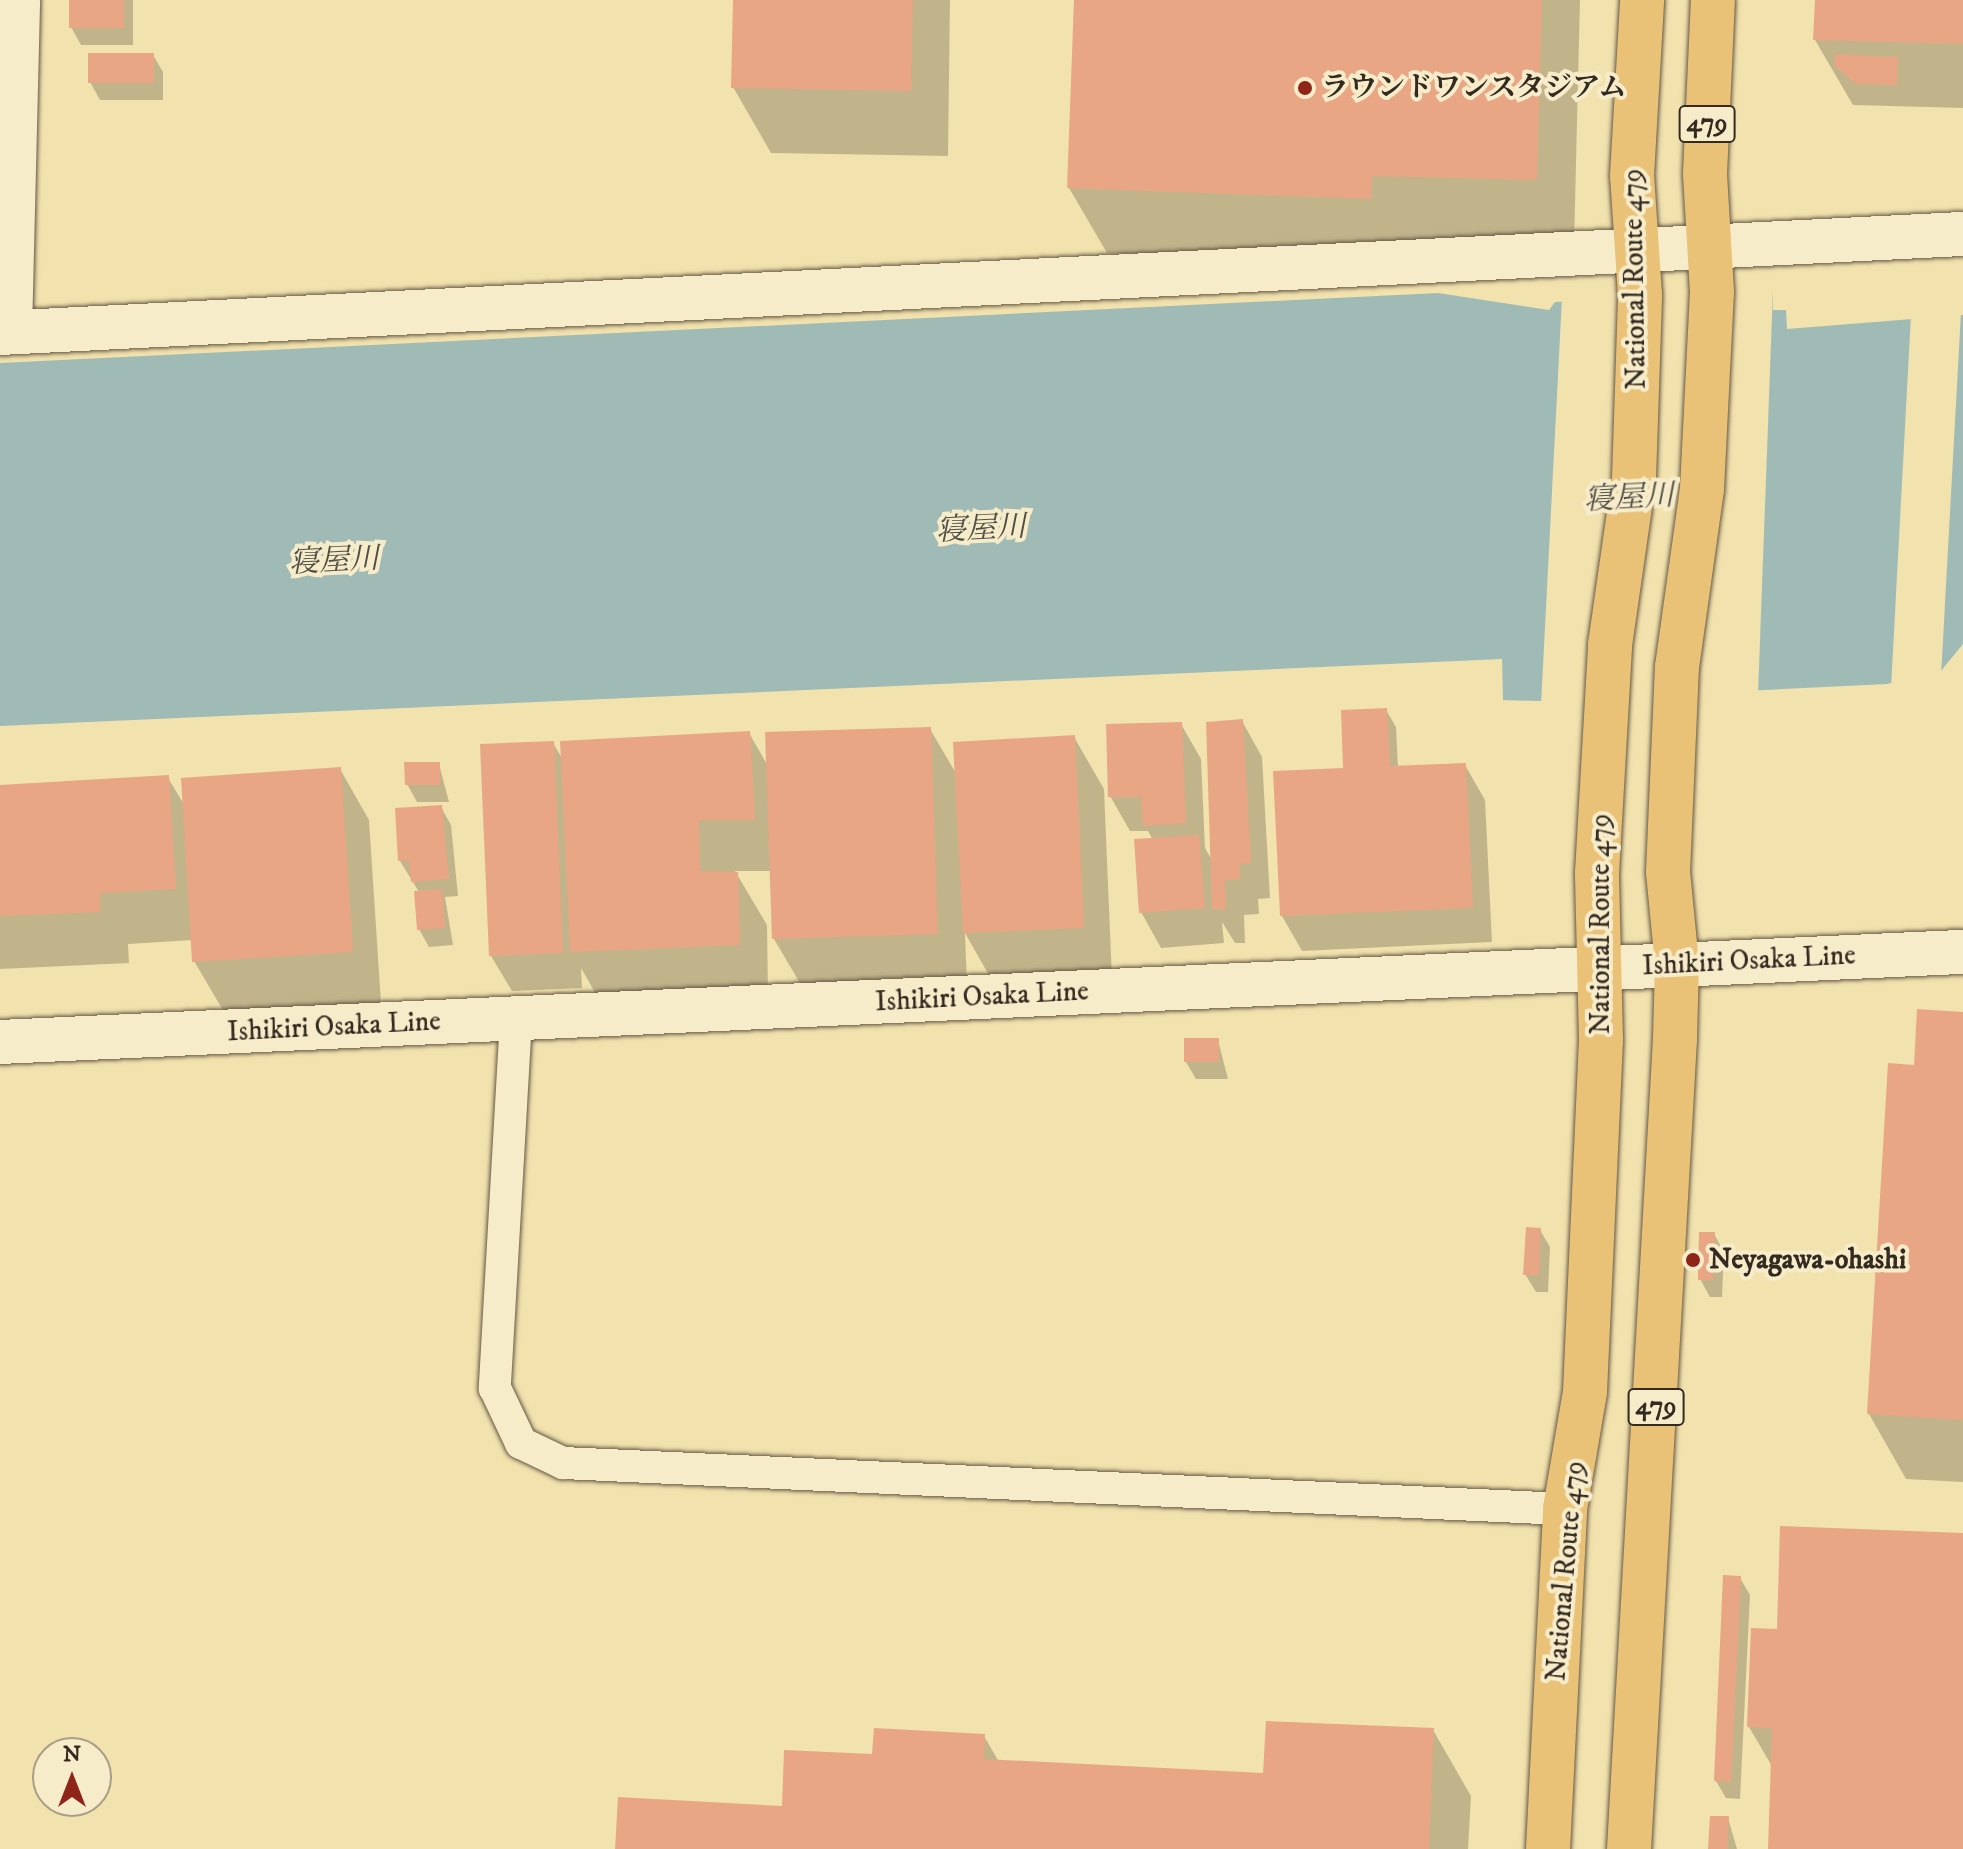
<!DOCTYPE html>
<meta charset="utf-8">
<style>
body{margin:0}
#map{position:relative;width:1963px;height:1849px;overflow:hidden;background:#f2e2ae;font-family:"IM FELL DW Pica","Noto Serif JP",serif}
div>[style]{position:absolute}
.water>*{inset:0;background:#a0bbb6}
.pier>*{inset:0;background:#f2e2ae}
.shadow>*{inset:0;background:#0003}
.building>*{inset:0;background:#e8a685}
.roads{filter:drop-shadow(0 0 2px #645844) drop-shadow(0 0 2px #645844)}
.service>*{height:32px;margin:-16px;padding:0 16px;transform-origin:16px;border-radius:16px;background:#f7ecca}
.minor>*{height:44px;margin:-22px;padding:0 22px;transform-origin:22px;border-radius:22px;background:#f7ecca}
.tertiary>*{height:44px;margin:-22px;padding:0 22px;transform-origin:22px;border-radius:22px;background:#f7ecca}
.secondary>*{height:44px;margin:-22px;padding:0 22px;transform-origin:22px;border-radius:22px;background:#f7ecca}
.trunk>*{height:44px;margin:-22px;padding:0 22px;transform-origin:22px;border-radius:22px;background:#e9c177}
.dots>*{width:22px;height:22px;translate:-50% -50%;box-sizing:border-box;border:4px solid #f7ecca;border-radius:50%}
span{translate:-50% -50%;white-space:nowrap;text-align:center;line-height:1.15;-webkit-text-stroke:8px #f7ecca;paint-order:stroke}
.shield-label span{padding:2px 6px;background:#f7ecca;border:2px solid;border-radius:6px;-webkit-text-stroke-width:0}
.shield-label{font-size:26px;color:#342a20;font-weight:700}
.poi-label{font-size:28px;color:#342a20;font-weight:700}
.left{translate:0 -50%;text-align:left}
.street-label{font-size:28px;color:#342a20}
.water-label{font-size:30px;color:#4f4e46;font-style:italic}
.north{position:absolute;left:32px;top:1737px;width:80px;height:80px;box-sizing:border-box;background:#f7ecca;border:2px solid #a99e86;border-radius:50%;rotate:0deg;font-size:22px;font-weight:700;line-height:32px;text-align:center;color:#342a20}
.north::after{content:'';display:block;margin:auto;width:28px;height:36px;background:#8f2418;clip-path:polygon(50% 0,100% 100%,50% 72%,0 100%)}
</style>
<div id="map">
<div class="water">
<div style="clip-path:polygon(1438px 293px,1549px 310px,1555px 302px,1773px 293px,1773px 310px,1786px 310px,1787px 329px,1963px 315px,1963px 644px,1940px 672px,1887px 684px,1537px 701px,1503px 700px,1502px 659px,0 726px,0 363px)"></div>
</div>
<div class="pier">
<div style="clip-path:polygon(1773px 289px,1758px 694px,1541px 705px,1562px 298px)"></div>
<div style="clip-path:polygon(1961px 312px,1941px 676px,1891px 688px,1911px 315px)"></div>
</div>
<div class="shadow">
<div style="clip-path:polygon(71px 0,133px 0,133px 45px,81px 45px,71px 27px)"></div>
<div style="clip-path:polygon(735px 0,950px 0,948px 156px,771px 153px,733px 87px)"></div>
<div style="clip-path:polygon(1076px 0,1580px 0,1574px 245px,1408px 264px,1107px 253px,1069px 188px)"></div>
<div style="clip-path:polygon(1817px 0,1963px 0,1963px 108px,1853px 105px,1815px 40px)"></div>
<div style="clip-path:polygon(153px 55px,163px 72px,163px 100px,100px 100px,90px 82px)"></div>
<div style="clip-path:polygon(1386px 710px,1396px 727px,1398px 768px,1465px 765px,1485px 800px,1492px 942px,1302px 951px,1282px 916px,1347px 770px)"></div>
<div style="clip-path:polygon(1242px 721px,1262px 757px,1270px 898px,1258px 899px,1259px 914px,1244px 915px,1245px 943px,1235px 943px,1222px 922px,1224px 943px,1161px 948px,1141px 912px,1153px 840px,1148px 831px,1130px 831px,1110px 796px,1181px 724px,1201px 759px,1205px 848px,1213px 862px)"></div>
<div style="clip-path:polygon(930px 729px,957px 775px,1074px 737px,1104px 789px,1112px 979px,994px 984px,965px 933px,967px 985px,804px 990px,774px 939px,772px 871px,735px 871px,767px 925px,768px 996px,601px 1003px,581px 968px,582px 988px,512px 991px,491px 956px,553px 743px,563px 760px,749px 733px,768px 766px)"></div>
<div style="clip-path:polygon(439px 764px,449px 802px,417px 802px,407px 784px)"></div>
<div style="clip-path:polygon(340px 769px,369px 820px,381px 1003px,224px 1012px,194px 961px,193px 940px,128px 944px,129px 963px,0 969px,0 787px,168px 778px,185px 806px)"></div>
<div style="clip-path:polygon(441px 807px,451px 825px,458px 896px,445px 897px,453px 945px,429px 947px,419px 929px,419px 892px,400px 861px)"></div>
<div style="clip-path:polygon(1963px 1014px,1963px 1482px,1906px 1479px,1869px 1414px,1916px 1067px)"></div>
<div style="clip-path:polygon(1218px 1040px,1228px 1079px,1196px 1079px,1186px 1062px)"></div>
<div style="clip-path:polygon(1540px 1230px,1550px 1247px,1548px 1292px,1536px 1292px,1525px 1274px)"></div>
<div style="clip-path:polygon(1714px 1234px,1724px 1252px,1722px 1297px,1710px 1297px,1700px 1279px)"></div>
<div style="clip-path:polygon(1963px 1535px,1963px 1849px,1770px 1849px,1773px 1768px,1749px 1727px,1779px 1631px)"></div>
<div style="clip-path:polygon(1740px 1578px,1750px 1595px,1740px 1799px,1726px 1798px,1716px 1781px)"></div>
<div style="clip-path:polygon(1433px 1730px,1471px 1796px,1468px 1849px,617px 1849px,784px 1808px,874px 1756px,984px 1736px,999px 1762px,1265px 1775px)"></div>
<div style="clip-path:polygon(1728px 1818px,1737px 1849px,1710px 1849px)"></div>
</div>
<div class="building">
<div style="clip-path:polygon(69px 0,124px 0,124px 28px,69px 28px)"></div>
<div style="clip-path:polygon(733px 0,913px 0,911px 91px,731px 88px)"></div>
<div style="clip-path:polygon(1074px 0,1542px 0,1537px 180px,1372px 176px,1371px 199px,1067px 188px)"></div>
<div style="clip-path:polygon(1815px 0,1963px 0,1963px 44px,1813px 40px)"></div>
<div style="clip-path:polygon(88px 53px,154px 53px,154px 83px,88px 83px)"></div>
<div style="clip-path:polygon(1835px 54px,1898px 57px,1897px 85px,1856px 84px,1834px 65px)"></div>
<div style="clip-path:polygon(1387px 708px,1390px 766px,1466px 763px,1473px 908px,1280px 916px,1273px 771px,1343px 768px,1341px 710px)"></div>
<div style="clip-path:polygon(1243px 719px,1251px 863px,1239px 864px,1240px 879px,1225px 880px,1226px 909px,1212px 909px,1206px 722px)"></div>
<div style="clip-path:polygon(1182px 722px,1186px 823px,1143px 826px,1141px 797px,1108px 797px,1106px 724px)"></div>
<div style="clip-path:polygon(931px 727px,938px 934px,772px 939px,765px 732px)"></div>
<div style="clip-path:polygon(750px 731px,755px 820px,699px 820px,700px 871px,738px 872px,740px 945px,570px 952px,560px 741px)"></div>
<div style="clip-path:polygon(1075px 735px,1084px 928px,963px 933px,953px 742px)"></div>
<div style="clip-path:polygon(554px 741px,563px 953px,489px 956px,480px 744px)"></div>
<div style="clip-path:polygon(404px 762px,440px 762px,440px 785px,405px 785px)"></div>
<div style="clip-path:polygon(341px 767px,353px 952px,192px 962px,181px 778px)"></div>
<div style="clip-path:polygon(169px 775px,176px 889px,100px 893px,100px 912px,0 916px,0 785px)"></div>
<div style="clip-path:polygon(442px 805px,449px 879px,411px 882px,409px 860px,398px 861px,395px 808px)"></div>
<div style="clip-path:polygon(1199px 835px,1205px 908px,1139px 913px,1134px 839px)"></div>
<div style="clip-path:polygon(442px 889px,445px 928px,417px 930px,414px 891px)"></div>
<div style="clip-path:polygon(1917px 1009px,1963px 1012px,1963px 1420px,1867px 1414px,1888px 1063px,1914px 1065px)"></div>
<div style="clip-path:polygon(1184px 1038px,1219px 1038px,1219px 1062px,1184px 1062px)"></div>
<div style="clip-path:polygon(1526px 1227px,1541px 1228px,1539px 1275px,1523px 1275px)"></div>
<div style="clip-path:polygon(1699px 1232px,1715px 1232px,1713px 1280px,1698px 1280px)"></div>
<div style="clip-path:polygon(1780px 1526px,1963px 1533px,1963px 1849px,1768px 1849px,1772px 1728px,1747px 1727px,1751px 1628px,1777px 1629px)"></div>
<div style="clip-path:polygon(1723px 1575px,1741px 1576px,1731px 1782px,1714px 1781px)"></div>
<div style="clip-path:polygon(1266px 1721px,1434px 1728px,1429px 1849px,615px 1849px,618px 1797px,782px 1806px,784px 1750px,872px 1754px,874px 1728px,985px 1734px,984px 1759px,1263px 1773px)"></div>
<div style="clip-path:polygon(1710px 1816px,1729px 1816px,1727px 1849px,1708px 1849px)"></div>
</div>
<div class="roads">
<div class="service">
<div style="left:516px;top:1019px;width:370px;rotate:93.3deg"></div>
<div style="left:495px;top:1388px;width:61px;rotate:64.7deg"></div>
<div style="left:521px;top:1443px;width:47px;rotate:25.5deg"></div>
<div style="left:563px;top:1463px;width:1003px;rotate:2.63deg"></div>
</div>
<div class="minor">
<div style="left:10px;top:332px;width:332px;rotate:-88.6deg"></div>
</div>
<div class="tertiary">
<div style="left:0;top:333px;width:1965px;rotate:-2.89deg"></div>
</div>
<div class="secondary">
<div style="left:0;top:1042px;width:1965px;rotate:-2.63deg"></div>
</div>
<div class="trunk">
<div style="left:1548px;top:1849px;width:340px;rotate:-87.1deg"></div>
<div style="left:1565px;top:1509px;width:119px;rotate:-80.3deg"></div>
<div style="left:1585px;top:1392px;width:352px;rotate:-87.4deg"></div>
<div style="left:1601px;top:1040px;width:167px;rotate:-91.4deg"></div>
<div style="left:1597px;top:873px;width:228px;rotate:-86.7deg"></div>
<div style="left:1610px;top:645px;width:168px;rotate:-81.8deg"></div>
<div style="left:1634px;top:479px;width:184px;rotate:-88.1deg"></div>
<div style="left:1640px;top:295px;width:119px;rotate:-93.8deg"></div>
<div style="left:1632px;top:176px;width:176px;rotate:-86.7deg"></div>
<div style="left:1629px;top:1849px;width:811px;rotate:-86.75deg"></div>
<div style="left:1675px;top:1039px;width:75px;rotate:-88.5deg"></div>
<div style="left:1677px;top:964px;width:92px;rotate:-95.6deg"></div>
<div style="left:1668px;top:872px;width:205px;rotate:-87.5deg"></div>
<div style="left:1677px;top:667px;width:180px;rotate:-82deg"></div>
<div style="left:1702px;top:489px;width:197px;rotate:-87.1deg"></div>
<div style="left:1712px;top:292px;width:118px;rotate:-93.4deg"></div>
<div style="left:1705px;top:174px;width:174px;rotate:-87.4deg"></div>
</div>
</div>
<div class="dots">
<div style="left:1305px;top:88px;background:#8f2418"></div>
<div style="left:1693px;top:1260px;background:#8f2418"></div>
</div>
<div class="shield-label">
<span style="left:1707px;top:124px">479</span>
<span style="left:1656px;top:1407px">479</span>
</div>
<div class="poi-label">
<span class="left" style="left:1321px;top:88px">ラウンドワンスタジアム</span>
<span class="left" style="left:1709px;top:1260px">Neyagawa-ohashi</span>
</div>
<div class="street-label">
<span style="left:1635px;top:279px;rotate:-91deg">National Route 479</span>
<span style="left:1601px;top:924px;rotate:-90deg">National Route 479</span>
<span style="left:1749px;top:961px;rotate:-3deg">Ishikiri Osaka Line</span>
<span style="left:982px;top:997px;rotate:-3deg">Ishikiri Osaka Line</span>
<span style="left:334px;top:1027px;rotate:-3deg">Ishikiri Osaka Line</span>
<span style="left:1566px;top:1571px;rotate:-85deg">National Route 479</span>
</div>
<div class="water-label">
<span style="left:1629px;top:499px;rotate:-3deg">寝屋川</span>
<span style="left:981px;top:530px;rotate:-3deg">寝屋川</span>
<span style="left:334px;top:562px;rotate:-3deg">寝屋川</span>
</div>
<div class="north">N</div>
</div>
